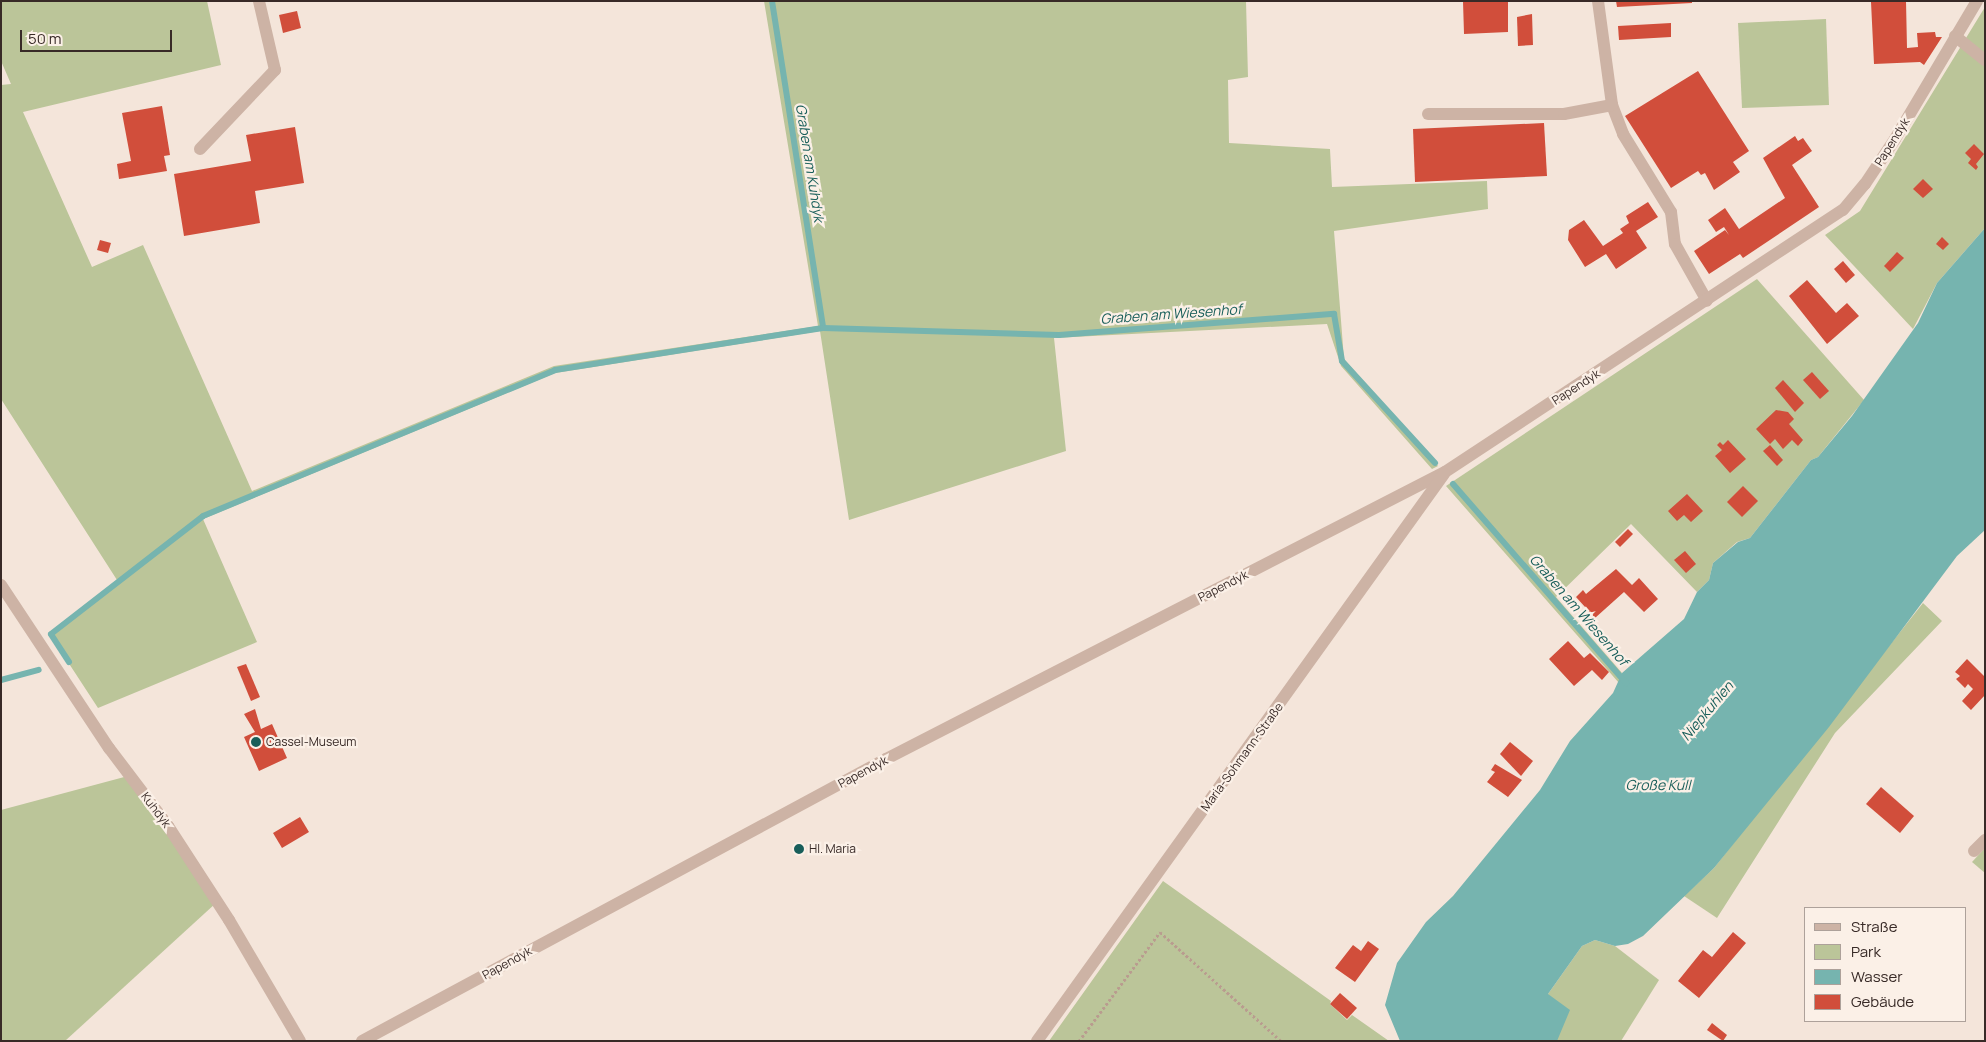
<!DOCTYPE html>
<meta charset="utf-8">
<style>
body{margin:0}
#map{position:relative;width:1986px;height:1042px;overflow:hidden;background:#f4e5da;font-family:Manrope,sans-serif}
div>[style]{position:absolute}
.green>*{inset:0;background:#bbc599}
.water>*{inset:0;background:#76b4af}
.stream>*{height:6px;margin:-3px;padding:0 3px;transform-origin:3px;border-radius:3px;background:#76b4af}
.building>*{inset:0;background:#d14e3b}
.path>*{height:3px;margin-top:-1.5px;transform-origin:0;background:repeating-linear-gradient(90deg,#b99c8f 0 2.5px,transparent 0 5px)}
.minor>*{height:12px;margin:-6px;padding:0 6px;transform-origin:6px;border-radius:6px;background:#cdb3a5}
.dots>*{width:14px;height:14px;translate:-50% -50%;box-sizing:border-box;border:2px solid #fbf0e7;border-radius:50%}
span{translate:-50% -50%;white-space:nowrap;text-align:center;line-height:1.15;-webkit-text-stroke:4.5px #fbf0e7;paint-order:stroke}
.street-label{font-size:12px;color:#382a27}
.poi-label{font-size:12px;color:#382a27}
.left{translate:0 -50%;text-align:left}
.water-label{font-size:14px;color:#185e5a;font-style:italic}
.frame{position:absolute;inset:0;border:2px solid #382a27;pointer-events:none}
.legend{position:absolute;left:1804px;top:907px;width:162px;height:115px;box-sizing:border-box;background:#fbf0e7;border:1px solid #ada19a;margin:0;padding:6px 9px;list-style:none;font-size:15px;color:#382a27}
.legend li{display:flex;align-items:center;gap:10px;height:25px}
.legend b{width:25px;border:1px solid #ada19a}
.scale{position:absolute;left:20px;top:30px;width:152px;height:22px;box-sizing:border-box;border:2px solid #382a27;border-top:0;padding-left:6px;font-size:15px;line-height:18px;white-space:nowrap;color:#382a27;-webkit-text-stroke:4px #fbf0e7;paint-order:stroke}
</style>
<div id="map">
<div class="green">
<div style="clip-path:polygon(1px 1px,207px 1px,221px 65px,23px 112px,92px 267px,143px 245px,252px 491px,554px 366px,818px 326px,764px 1px,1246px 1px,1248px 77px,1228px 80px,1229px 143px,1330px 149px,1332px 187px,1487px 181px,1488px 209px,1334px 231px,1344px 359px,1438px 466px,1432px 469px,1341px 366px,1327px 324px,1054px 338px,1066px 451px,849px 520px,820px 331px,555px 373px,203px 519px,257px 642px,98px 708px,49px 633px,117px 580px,1px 399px,1px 85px,11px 84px,1px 61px)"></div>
<div style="clip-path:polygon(1985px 7px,1985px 228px,1937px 283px,1913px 329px,1825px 235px,1860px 211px)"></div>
<div style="clip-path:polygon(1826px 19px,1829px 105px,1742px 108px,1738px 23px)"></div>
<div style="clip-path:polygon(1757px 279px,1864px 400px,1818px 457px,1811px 460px,1750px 538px,1737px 542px,1713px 563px,1709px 580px,1697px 592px,1631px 524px,1556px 597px,1622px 673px,1619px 683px,1446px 486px)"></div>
<div style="clip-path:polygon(1923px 603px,1942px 621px,1835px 733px,1717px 918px,1684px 896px,1714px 868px)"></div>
<div style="clip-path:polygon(128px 776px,216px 903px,65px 1041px,1px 1041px,1px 810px)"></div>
<div style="clip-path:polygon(1985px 848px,1985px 873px,1972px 862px)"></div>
<div style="clip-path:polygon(1163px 881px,1331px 1001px,1330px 1004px,1347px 1020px,1352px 1015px,1389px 1041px,1049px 1041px)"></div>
<div style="clip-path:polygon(1595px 940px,1615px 946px,1659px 980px,1621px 1041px,1557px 1041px,1548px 994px,1582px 946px)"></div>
</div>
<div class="water">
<div style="clip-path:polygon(1985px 228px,1985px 530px,1957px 556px,1829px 727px,1714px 868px,1643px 936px,1628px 944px,1615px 946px,1595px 940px,1582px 946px,1548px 994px,1570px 1010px,1557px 1041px,1400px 1041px,1385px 1005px,1397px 963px,1426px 922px,1453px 896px,1540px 790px,1570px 741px,1613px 693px,1622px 673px,1684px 619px,1697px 592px,1709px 580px,1713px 563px,1738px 542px,1750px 538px,1811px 460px,1818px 457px,1852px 416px,1918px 323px,1937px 283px)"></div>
</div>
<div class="stream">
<div style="left:772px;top:1px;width:331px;rotate:81.1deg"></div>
<div style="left:1453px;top:484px;width:264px;rotate:49deg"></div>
<div style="left:69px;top:662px;width:33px;rotate:-123deg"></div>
<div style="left:51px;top:634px;width:192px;rotate:-37.8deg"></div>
<div style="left:203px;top:516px;width:381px;rotate:-22.5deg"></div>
<div style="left:555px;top:370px;width:271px;rotate:-8.9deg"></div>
<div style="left:823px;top:328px;width:236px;rotate:1.7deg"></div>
<div style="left:1059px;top:335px;width:276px;rotate:-4.4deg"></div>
<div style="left:1334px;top:314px;width:48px;rotate:80.3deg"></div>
<div style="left:1342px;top:361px;width:138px;rotate:47.6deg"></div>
<div style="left:1px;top:680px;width:39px;rotate:-15deg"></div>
</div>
<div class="building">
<div style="clip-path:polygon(1463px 1px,1508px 1px,1508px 32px,1464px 34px)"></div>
<div style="clip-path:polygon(1616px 1px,1692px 1px,1692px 3px,1617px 7px)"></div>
<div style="clip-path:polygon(1906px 1px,1907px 48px,1918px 47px,1917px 33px,1935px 32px,1936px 37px,1942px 37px,1924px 65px,1920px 62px,1874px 64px,1871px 2px)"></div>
<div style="clip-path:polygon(297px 11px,301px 28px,283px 33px,279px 15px)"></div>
<div style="clip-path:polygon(1532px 14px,1533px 45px,1518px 46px,1517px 17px)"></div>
<div style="clip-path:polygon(1671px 23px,1671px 37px,1619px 40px,1618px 26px)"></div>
<div style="clip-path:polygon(1698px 71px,1749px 151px,1733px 162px,1740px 172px,1714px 190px,1705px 173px,1701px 175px,1698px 171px,1671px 188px,1625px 116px)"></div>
<div style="clip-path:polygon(162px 106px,170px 155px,164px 156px,167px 171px,119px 179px,117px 164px,131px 161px,122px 113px)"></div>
<div style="clip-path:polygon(1544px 123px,1547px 176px,1415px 182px,1413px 129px)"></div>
<div style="clip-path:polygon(295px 127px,304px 183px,255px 191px,260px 223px,184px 236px,174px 174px,251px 161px,246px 135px)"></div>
<div style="clip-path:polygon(1795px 136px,1798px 141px,1803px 138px,1812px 151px,1792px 165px,1819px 207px,1743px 258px,1740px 254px,1709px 274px,1694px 251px,1725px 230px,1729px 235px,1724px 227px,1716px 232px,1708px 220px,1725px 208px,1739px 229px,1785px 198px,1763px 158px)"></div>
<div style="clip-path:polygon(1974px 144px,1984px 154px,1976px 164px,1978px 167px,1976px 170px,1968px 163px,1971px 159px,1965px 153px)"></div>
<div style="clip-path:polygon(1923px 179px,1933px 189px,1923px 198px,1913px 189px)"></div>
<div style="clip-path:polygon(1648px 202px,1658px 217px,1636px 231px,1647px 248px,1616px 269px,1606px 254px,1585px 267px,1568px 240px,1569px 230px,1584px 220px,1603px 246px,1623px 233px,1620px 229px,1629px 223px,1626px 216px)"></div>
<div style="clip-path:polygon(1942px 237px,1949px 244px,1943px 250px,1936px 244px)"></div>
<div style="clip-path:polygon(100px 240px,111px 243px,108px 253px,97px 250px)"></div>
<div style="clip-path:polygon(1897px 252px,1904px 258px,1890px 272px,1884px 266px)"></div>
<div style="clip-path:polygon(1843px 261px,1855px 275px,1846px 283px,1834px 269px)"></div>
<div style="clip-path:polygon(1807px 280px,1836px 313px,1847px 303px,1859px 316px,1827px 344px,1789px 296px)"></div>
<div style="clip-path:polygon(1812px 372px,1829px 391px,1820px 399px,1803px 380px)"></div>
<div style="clip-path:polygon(1783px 380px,1804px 403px,1795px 412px,1775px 388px)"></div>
<div style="clip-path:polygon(1776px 410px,1788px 412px,1794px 419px,1789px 424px,1803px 440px,1798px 446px,1792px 440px,1783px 449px,1775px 439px,1770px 444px,1756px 429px)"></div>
<div style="clip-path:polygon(1728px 440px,1746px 459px,1730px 473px,1715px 456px,1722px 450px,1717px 445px,1720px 442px,1723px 445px)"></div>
<div style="clip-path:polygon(1770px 445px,1783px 460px,1777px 466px,1763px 451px)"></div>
<div style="clip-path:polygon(1743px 486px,1758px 501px,1742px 517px,1727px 502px)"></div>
<div style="clip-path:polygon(1687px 494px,1703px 511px,1691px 522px,1684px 515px,1677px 521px,1668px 511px)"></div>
<div style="clip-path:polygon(1628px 529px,1633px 534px,1620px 547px,1615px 542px)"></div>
<div style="clip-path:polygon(1685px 551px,1696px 564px,1686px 573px,1674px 560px)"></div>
<div style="clip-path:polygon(1616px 569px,1632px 585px,1639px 578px,1658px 599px,1644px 612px,1624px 592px,1595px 618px,1576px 597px,1583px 590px,1586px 594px)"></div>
<div style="clip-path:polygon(1568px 641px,1584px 658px,1590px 653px,1609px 672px,1602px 680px,1592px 670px,1574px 686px,1549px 659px)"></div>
<div style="clip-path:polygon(1967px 659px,1985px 677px,1985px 695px,1971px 710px,1962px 701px,1973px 689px,1968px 684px,1965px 688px,1956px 679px,1960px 676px,1955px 672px)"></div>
<div style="clip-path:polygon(246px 664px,260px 697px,251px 701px,237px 667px)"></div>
<div style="clip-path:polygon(255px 709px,261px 729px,272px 724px,287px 758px,259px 771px,244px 737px,255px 732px,244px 714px)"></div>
<div style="clip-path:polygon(1510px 742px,1533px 761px,1521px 776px,1500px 754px)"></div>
<div style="clip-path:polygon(1495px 764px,1522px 780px,1508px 797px,1487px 782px,1495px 772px,1491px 770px)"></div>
<div style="clip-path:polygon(1881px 787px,1914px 816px,1900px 833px,1866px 804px)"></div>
<div style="clip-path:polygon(300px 817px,309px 832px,282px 848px,273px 833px)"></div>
<div style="clip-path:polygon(1733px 932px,1746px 943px,1699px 998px,1678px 981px,1703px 950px,1712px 957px)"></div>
<div style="clip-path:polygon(1368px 941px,1379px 949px,1355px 982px,1335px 968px,1353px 945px,1361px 951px)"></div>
<div style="clip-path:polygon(1340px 993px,1357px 1008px,1347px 1019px,1330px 1004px)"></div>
<div style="clip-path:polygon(1712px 1023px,1727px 1035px,1723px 1041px,1707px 1030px)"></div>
</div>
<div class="path">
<div style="left:1079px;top:1041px;width:136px;rotate:-53.4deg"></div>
<div style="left:1160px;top:932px;width:163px;rotate:42deg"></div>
</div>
<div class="minor">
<div style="left:1598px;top:1px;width:105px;rotate:82.3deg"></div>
<div style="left:1612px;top:105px;width:31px;rotate:69deg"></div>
<div style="left:1623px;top:134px;width:92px;rotate:58.4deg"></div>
<div style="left:1671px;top:212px;width:32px;rotate:83deg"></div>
<div style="left:1675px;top:244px;width:65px;rotate:60.7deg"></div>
<div style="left:1955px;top:36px;width:38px;rotate:39deg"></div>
<div style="left:1428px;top:114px;width:136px"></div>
<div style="left:1564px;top:114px;width:49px;rotate:-10.6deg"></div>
<div style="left:200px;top:149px;width:109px;rotate:-46.5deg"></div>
<div style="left:275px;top:70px;width:71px;rotate:-103.1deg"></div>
<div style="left:1px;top:585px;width:196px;rotate:56.5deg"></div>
<div style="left:109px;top:748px;width:98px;rotate:52.9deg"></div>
<div style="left:168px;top:826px;width:112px;rotate:57deg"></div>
<div style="left:229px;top:920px;width:140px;rotate:59.6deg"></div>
<div style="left:1974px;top:851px;width:16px;rotate:-45deg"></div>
<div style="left:362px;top:1041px;width:595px;rotate:-28.29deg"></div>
<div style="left:886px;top:759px;width:628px;rotate:-27.18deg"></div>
<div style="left:1445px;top:472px;width:476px;rotate:-33.4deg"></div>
<div style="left:1843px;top:210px;width:34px;rotate:-50deg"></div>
<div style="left:1865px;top:184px;width:54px;rotate:-56.3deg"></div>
<div style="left:1895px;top:139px;width:161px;rotate:-59.3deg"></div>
<div style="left:1037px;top:1041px;width:698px;rotate:-54.33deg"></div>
</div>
<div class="dots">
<div style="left:256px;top:742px;background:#185e5a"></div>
<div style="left:799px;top:849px;background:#185e5a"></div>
</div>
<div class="street-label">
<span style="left:1892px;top:142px;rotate:-58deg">Papendyk</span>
<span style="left:1576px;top:387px;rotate:-33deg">Papendyk</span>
<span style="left:1223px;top:586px;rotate:-27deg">Papendyk</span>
<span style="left:1242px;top:757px;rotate:-54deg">Maria-Sohmann-Straße</span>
<span style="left:863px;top:772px;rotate:-28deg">Papendyk</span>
<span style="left:156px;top:810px;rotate:53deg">Kuhdyk</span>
<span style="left:507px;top:963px;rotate:-29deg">Papendyk</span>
</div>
<div class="poi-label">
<span class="left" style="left:266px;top:742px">Cassel-Museum</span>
<span class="left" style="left:809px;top:849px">Hl. Maria</span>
</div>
<div class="water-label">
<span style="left:810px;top:163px;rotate:81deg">Graben am Kuhdyk</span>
<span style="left:1171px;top:314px;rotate:-4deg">Graben am Wiesenhof</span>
<span style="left:1579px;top:610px;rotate:49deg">Graben am Wiesenhof</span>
<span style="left:1707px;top:711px;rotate:-50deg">Niepkuhlen</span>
<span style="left:1658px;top:785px">Große Kull</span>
</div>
<div class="frame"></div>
<ul class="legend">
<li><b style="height:6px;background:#cdb3a5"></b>Straße</li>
<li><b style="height:14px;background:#bbc599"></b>Park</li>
<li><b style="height:14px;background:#76b4af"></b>Wasser</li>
<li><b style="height:14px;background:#d14e3b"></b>Gebäude</li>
</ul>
<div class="scale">50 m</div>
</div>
